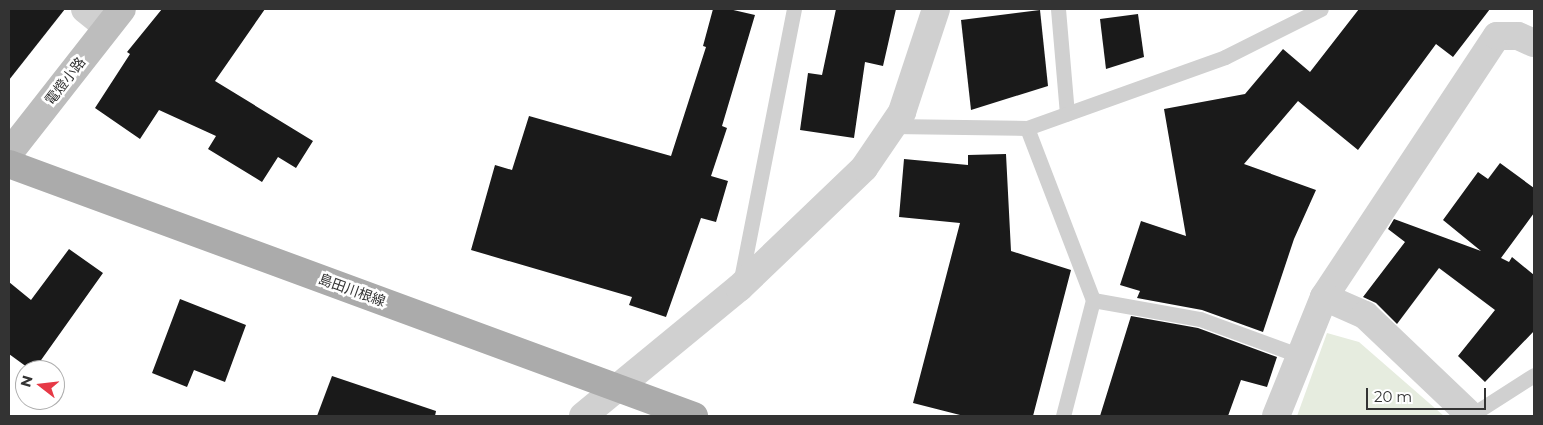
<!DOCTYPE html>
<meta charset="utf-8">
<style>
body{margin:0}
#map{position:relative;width:1543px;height:425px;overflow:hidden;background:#fff;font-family:Montserrat,"Noto Sans JP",sans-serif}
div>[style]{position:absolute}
.green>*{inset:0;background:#e6ecdf}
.building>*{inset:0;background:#1a1a1a}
.lane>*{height:15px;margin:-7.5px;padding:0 7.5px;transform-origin:7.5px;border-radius:7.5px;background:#d0d0d0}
.street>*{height:28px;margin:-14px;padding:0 14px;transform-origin:14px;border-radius:14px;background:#d0d0d0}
.secondary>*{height:28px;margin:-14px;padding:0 14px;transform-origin:14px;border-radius:14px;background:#bdbdbd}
.primary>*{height:28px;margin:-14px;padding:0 14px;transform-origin:14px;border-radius:14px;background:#ababab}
span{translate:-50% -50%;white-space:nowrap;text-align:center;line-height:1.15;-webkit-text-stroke:5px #fff;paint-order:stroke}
.street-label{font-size:14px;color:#333}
.frame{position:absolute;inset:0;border:10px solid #333;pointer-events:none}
.north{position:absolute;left:15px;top:360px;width:50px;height:50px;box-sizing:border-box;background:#fff;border:1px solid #adadad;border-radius:50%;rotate:286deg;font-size:14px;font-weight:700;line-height:20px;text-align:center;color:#333}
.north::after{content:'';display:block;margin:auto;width:18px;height:22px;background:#e63946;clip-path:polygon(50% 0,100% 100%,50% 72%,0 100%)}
.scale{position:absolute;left:1366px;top:388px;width:120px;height:22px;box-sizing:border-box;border:2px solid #333;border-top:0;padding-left:6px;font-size:15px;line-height:18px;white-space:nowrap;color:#333;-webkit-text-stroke:4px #fff;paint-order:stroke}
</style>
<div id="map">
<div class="green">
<div style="clip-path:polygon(1327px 333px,1359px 342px,1444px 416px,1297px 416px)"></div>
</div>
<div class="building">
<div style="clip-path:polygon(9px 9px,65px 9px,9px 80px)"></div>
<div style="clip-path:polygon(162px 9px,265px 9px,215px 81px,313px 141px,296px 168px,278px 157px,262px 182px,208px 149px,216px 136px,159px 110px,140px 139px,95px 108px,130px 54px,127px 52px)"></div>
<div style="clip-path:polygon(713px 9px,729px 9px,755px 15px,722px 126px,727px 128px,711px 176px,728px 181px,716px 222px,701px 218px,666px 317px,629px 305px,632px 297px,471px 250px,495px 165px,512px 170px,529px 116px,671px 156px,706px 47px,703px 46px)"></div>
<div style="clip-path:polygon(836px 9px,896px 9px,883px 66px,865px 62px,854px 138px,800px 130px,808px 73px,822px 75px)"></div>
<div style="clip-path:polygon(1359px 9px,1490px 9px,1453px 57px,1436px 44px,1358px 150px,1298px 101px,1244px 164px,1316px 190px,1294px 239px,1263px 332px,1202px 310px,1137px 298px,1140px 291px,1120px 285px,1141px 221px,1186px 236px,1164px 109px,1245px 94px,1283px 49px,1310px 72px)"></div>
<div style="clip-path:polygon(1040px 10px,1048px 86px,971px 110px,961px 20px)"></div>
<div style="clip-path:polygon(1138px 14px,1144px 57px,1106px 69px,1100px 19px)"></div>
<div style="clip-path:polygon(1006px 154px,1011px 251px,1071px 270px,1033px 416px,964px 416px,913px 403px,960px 223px,899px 217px,904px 159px,968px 165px,968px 155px)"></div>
<div style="clip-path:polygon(1500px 163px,1534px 188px,1534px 213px,1501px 258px,1509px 262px,1512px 257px,1534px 275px,1534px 331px,1485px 382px,1458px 356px,1495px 310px,1439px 268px,1397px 324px,1376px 303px,1363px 297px,1405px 242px,1388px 229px,1394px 219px,1481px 251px,1443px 220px,1478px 172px,1488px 179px)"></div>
<div style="clip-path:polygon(69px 249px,103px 273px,34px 370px,31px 370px,9px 354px,9px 282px,31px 300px)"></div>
<div style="clip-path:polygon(180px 299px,246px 325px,225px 382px,194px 370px,187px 387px,152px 373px)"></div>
<div style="clip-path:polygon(1131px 316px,1198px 328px,1277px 357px,1267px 387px,1241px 380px,1228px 416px,1100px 416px)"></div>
<div style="clip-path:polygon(332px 376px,436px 411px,435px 416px,317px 416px)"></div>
</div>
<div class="lane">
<div style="left:1058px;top:9px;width:105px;rotate:85.1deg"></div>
<div style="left:892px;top:126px;width:135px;rotate:0.8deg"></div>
<div style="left:1027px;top:128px;width:184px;rotate:69deg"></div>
<div style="left:1027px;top:128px;width:210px;rotate:-19.7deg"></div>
<div style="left:1225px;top:57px;width:107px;rotate:-26.6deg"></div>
<div style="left:740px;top:284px;width:280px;rotate:-78.9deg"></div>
<div style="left:1473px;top:414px;width:72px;rotate:-32.6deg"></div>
<div style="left:1063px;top:416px;width:120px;rotate:-75.5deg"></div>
<div style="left:1093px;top:300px;width:109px;rotate:10.1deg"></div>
<div style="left:1200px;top:319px;width:104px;rotate:20.2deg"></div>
</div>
<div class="street">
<div style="left:85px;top:9px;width:28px;rotate:39deg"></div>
<div style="left:1324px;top:297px;width:313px;rotate:-56.5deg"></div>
<div style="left:1497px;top:36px;width:21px"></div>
<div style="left:1518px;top:36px;width:17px;rotate:24deg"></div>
<div style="left:583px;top:416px;width:202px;rotate:-39.4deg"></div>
<div style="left:739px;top:288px;width:173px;rotate:-43.8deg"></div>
<div style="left:864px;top:168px;width:68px;rotate:-55.8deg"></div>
<div style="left:902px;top:112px;width:108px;rotate:-71.7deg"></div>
<div style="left:1276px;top:416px;width:128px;rotate:-68deg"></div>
<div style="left:1324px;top:297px;width:45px;rotate:23.7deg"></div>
<div style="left:1365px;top:315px;width:146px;rotate:43.6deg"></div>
</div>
<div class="secondary">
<div style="left:9px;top:153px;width:183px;rotate:-51.9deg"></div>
</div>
<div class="primary">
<div style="left:9px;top:164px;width:730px;rotate:20.2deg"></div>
</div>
<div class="street-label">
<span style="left:65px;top:81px;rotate:-52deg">電燈小路</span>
<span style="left:352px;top:290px;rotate:20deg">島田川根線</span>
</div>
<div class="frame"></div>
<div class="north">N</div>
<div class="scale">20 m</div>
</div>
